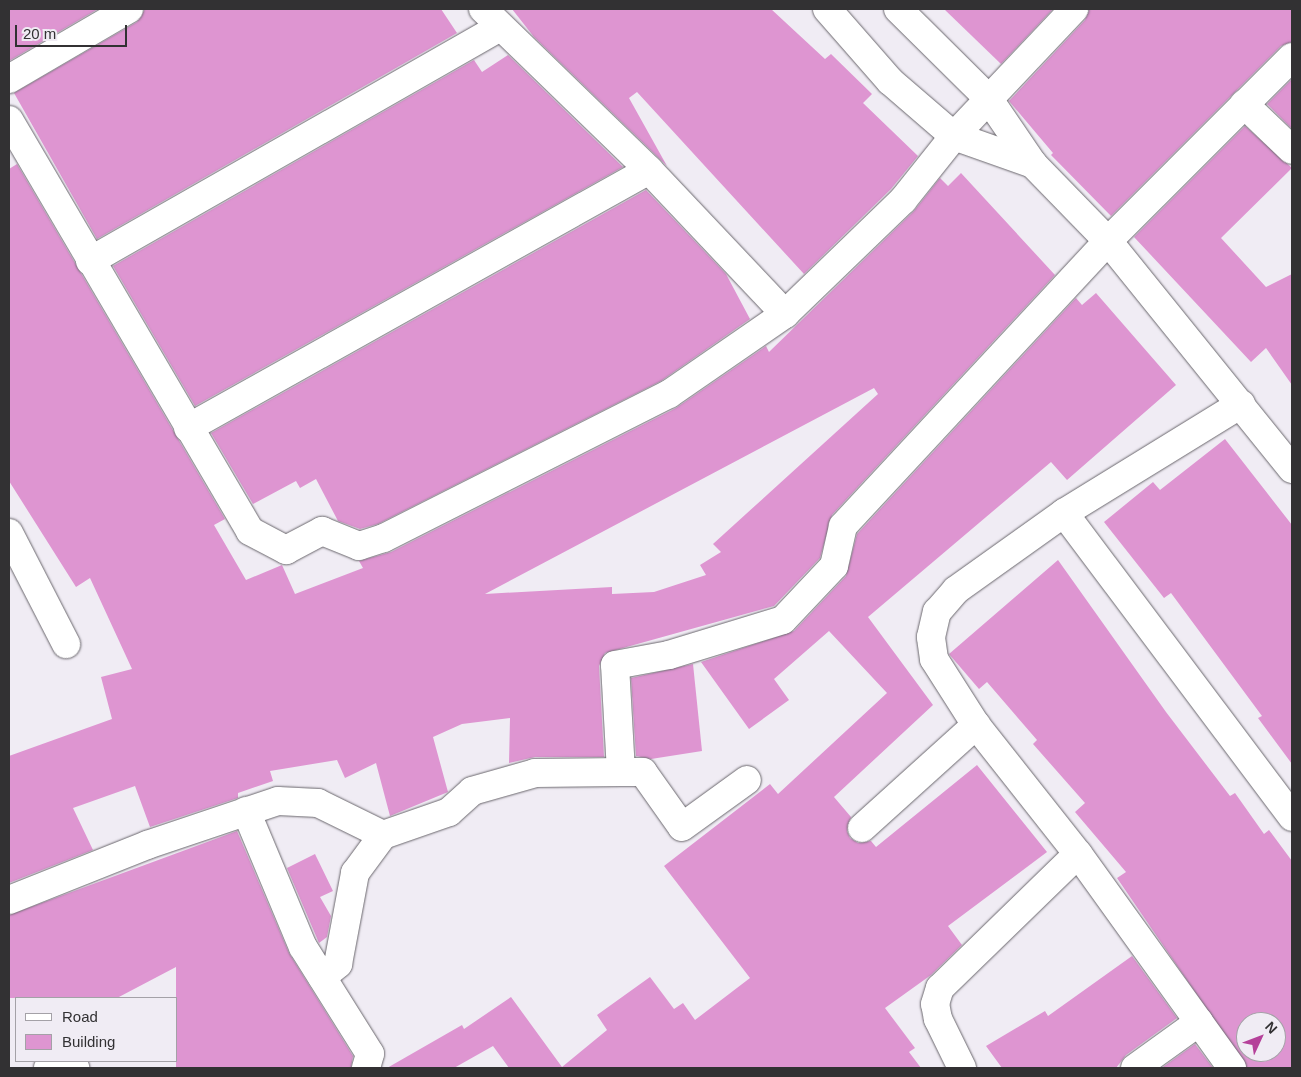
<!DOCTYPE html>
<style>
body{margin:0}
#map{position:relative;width:1301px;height:1077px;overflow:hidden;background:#f0ecf4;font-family:Arial,sans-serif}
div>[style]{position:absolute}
.building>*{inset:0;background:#de95d1}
.roads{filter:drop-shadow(0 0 1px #6a676d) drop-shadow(0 0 1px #6a676d)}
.street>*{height:28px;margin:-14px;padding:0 14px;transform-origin:14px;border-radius:14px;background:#fff}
span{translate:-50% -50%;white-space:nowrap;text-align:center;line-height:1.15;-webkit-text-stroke:4px #f0ecf4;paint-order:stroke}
.frame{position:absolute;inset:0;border:10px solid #323133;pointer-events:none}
.legend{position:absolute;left:15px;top:997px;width:162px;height:65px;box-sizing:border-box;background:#f0ecf4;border:1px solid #a4a1a7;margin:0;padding:6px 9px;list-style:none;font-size:15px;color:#323133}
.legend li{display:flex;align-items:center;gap:10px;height:25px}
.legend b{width:25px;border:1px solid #a4a1a7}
.north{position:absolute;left:1236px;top:1012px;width:50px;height:50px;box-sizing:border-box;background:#f0ecf4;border:1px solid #a4a1a7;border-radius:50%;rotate:47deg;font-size:14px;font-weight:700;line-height:20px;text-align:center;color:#323133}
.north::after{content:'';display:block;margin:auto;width:18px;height:22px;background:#b5419a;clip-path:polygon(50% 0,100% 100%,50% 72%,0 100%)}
.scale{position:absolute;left:15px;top:25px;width:112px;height:22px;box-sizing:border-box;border:2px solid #323133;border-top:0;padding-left:6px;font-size:15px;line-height:18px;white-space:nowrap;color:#323133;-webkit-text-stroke:4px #f0ecf4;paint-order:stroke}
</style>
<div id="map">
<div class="building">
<div style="clip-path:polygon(9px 9px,98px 9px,9px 61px)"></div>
<div style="clip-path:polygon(145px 9px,441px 9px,457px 33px,97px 239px,14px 93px,137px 22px)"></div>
<div style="clip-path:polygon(512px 9px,771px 9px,825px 59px,831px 54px,872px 94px,863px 103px,918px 156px,891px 189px,804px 274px,637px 92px,629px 98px,667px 166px,534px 37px)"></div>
<div style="clip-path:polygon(944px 9px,1053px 9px,1001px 64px)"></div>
<div style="clip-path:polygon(1089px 9px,1292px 9px,1292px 42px,1281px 46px,1111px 216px,1051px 155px,1053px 153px,1009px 101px,1085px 20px)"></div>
<div style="clip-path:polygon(508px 55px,623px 167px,195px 406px,113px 266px,474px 60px,482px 72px)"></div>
<div style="clip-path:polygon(1292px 79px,1292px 129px,1267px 104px)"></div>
<div style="clip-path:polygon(1245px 126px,1292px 168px,1221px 238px,1266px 287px,1292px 274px,1292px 385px,1266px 348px,1251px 362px,1134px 237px)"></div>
<div style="clip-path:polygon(evenodd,17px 164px,225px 519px,214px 525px,246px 580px,282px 565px,295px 594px,363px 568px,359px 561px,391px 552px,676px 408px,766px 346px,769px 352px,914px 211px,940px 178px,948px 186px,961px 173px,1055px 275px,832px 515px,820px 558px,774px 606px,605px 653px,599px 666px,604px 757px,535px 757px,509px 763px,510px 718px,462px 724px,433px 737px,448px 792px,390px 816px,376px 763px,345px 778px,337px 760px,270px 771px,273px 781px,238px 793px,238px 798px,150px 827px,135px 786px,73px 808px,93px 850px,9px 883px,9px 756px,112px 719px,101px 677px,132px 669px,90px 578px,76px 587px,9px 481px,9px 169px,17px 164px,874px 388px,878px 394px,713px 544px,721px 552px,700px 565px,706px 575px,654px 592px,612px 594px,612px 587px,485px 594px,874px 388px)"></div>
<div style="clip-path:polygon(646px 190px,726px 274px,750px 319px,661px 381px,378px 524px,360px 529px,338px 521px,316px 479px,300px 488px,296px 481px,253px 504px,211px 433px)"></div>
<div style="clip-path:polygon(1096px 293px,1176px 385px,1067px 480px,1051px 462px,868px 617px,933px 705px,834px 797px,851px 817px,847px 831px,850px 838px,858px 843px,871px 841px,876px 847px,977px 765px,1047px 852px,948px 926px,962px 945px,931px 975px,885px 1008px,915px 1048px,909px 1052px,921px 1068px,509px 1068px,493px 1046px,454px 1068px,387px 1068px,462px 1025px,464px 1029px,511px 997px,562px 1067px,607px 1030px,597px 1015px,650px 977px,674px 1009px,683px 1003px,695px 1020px,750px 978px,664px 866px,770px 784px,778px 794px,887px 693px,829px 631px,774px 679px,789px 700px,749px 729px,701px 662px,794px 631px,846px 576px,857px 534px,1076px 298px,1082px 305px)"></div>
<div style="clip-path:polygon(1225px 439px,1292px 525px,1292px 764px,1258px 718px,1262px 716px,1171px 593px,1164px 598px,1104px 522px,1153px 482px,1160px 490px)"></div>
<div style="clip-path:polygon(evenodd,1058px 560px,1166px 712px,1230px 796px,1235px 793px,1264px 834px,1269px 830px,1292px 861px,1292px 1068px,1247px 1068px,1117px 878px,1126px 872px,1075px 812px,1085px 803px,1033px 744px,1037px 740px,987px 682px,979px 689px,949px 654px,1058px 560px,1246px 1022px,1276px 1022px,1276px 1052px,1246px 1052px,1246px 1022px)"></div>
<div style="clip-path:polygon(693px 664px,702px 751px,651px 759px,636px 756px,631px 678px)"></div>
<div style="clip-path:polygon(237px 831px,289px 953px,353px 1056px,351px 1068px,176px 1068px,176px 967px,117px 998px,9px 998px,9px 915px)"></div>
<div style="clip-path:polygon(315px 854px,333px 891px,320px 897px,331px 916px,327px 937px,319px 943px,287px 868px)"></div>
<div style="clip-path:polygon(1132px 956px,1177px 1018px,1126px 1055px,1116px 1068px,1002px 1068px,986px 1046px,1045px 1011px,1048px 1016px)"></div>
<div style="clip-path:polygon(1195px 1044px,1213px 1068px,1164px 1068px,1163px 1067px)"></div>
</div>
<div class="roads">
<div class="street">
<div style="left:483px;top:9px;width:231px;rotate:44.1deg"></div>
<div style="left:649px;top:170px;width:198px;rotate:46.6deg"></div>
<div style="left:827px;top:9px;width:96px;rotate:48.8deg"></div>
<div style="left:890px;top:81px;width:84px;rotate:40.7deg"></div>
<div style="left:954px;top:136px;width:84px;rotate:19.5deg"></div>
<div style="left:898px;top:9px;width:127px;rotate:44.7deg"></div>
<div style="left:988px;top:98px;width:80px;rotate:55.7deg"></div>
<div style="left:1033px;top:164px;width:107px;rotate:45.8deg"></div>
<div style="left:1108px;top:241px;width:293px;rotate:51.1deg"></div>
<div style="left:9px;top:79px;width:139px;rotate:-30.3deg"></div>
<div style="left:1244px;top:104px;width:66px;rotate:43.8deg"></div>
<div style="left:9px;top:120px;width:476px;rotate:59.6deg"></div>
<div style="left:250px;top:531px;width:41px;rotate:27.8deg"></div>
<div style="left:286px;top:550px;width:41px;rotate:-27.8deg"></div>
<div style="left:322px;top:531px;width:40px;rotate:22deg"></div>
<div style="left:359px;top:546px;width:26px;rotate:-18deg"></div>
<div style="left:384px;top:538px;width:319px;rotate:-26.8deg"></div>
<div style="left:669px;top:394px;width:141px;rotate:-34.6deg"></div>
<div style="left:785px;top:314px;width:164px;rotate:-44deg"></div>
<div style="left:903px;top:200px;width:82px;rotate:-51.4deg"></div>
<div style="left:954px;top:136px;width:175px;rotate:-46.6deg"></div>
<div style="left:90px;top:261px;width:472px;rotate:-29.7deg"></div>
<div style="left:188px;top:428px;width:528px;rotate:-29.23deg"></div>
<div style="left:1064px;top:513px;width:208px;rotate:-31.6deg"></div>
<div style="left:9px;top:533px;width:125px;rotate:62.8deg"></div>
<div style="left:621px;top:772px;width:22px"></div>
<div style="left:643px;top:772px;width:67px;rotate:54.7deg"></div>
<div style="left:682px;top:827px;width:80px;rotate:-35.9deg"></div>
<div style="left:246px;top:811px;width:147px;rotate:67.3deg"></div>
<div style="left:303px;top:947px;width:126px;rotate:57.9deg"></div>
<div style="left:370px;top:1054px;width:15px;rotate:106deg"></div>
<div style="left:862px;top:828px;width:154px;rotate:-42.1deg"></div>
<div style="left:9px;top:900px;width:149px;rotate:-21.7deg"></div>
<div style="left:147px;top:845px;width:138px;rotate:-18.6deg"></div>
<div style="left:278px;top:801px;width:40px;rotate:2.9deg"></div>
<div style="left:318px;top:803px;width:72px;rotate:26.2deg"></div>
<div style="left:322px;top:977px;width:21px;rotate:-39deg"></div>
<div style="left:338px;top:964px;width:93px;rotate:-79.4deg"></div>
<div style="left:355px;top:873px;width:47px;rotate:-53.6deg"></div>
<div style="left:383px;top:835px;width:70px;rotate:-19.2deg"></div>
<div style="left:449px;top:812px;width:31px;rotate:-42deg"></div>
<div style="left:472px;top:791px;width:66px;rotate:-15.9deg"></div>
<div style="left:535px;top:773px;width:86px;rotate:-0.7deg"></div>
<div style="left:621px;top:772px;width:107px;rotate:-93.2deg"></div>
<div style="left:615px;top:665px;width:55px;rotate:-10.5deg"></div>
<div style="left:669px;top:655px;width:119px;rotate:-17.1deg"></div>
<div style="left:783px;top:620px;width:74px;rotate:-46.6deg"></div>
<div style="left:834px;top:566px;width:41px;rotate:-77.3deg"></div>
<div style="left:843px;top:526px;width:389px;rotate:-47.1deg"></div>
<div style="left:1108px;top:241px;width:260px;rotate:-45deg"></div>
<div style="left:48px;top:1068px;width:16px;rotate:-15deg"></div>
<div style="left:63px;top:1064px;width:13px;rotate:18deg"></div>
<div style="left:962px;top:1068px;width:55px;rotate:-116.1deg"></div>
<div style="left:938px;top:1019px;width:15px;rotate:-101deg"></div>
<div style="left:935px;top:1004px;width:17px;rotate:-73deg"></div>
<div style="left:940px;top:988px;width:192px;rotate:-44.2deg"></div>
<div style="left:1135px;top:1068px;width:79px;rotate:-35.7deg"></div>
<div style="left:1232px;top:1068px;width:264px;rotate:-125.7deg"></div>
<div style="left:1078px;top:854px;width:164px;rotate:-128.3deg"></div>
<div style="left:976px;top:725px;width:78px;rotate:-122.5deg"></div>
<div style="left:934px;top:659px;width:22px;rotate:-98deg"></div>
<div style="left:931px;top:637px;width:26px;rotate:-77deg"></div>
<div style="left:937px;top:612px;width:29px;rotate:-49deg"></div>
<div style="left:956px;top:590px;width:133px;rotate:-35.5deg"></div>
<div style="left:1064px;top:513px;width:380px;rotate:53.1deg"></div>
</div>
</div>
<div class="frame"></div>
<ul class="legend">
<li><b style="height:6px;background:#fff"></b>Road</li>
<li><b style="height:14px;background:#de95d1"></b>Building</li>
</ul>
<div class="north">N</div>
<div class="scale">20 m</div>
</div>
